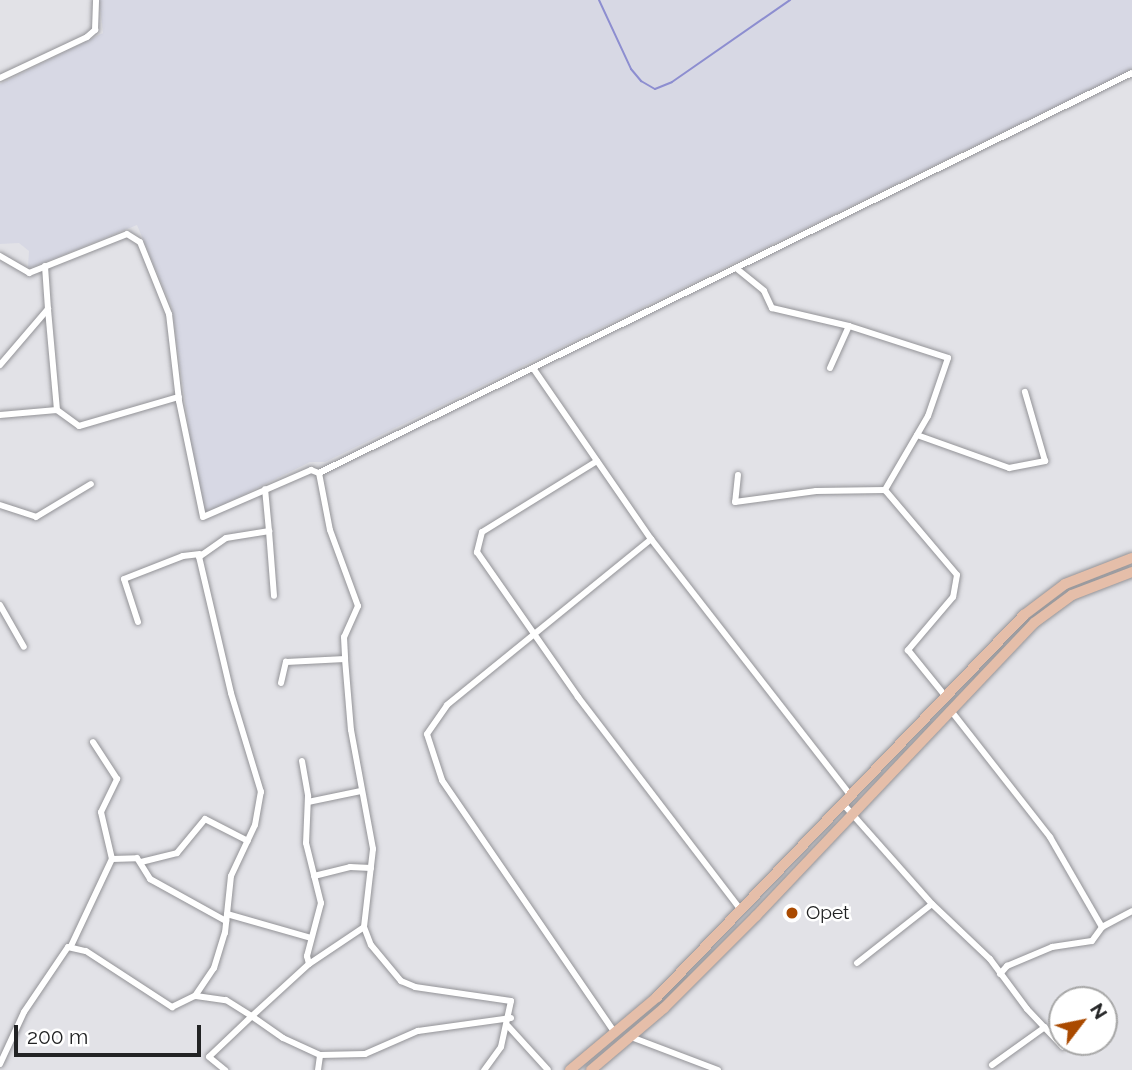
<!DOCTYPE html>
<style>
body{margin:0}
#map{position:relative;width:1132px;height:1070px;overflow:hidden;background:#e2e2e7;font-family:Raleway,sans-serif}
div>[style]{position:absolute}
.built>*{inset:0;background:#d7d8e4}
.stream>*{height:2px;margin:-1px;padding:0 1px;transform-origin:1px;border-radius:1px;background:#8d8ed0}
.roads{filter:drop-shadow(0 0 2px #939397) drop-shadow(0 0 2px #939397)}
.minor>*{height:6px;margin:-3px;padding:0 3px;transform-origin:3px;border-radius:3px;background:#fff}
.primary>*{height:10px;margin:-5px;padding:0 5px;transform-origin:5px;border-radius:5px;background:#e5bea9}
.dots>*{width:19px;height:19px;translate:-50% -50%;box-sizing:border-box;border:4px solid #fff;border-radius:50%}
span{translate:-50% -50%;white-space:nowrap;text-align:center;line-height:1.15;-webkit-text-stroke:5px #fff;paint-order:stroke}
.poi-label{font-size:19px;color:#222324}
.left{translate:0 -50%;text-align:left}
.north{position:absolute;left:1048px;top:986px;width:70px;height:70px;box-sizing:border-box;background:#fff;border:2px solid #a7a7a7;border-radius:50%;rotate:58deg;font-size:19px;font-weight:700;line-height:28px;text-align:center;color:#222324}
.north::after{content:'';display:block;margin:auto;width:24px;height:32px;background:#aa4a00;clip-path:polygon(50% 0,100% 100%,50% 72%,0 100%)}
.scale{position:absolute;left:14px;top:1025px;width:187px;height:32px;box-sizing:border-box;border:4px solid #222324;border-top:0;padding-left:9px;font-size:21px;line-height:24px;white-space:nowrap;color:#222324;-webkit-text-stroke:5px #fff;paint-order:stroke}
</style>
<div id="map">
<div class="built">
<div style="clip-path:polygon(99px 0,1132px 0,1132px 69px,325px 462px,310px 462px,208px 512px,200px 510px,172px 308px,137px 225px,33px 267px,28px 267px,29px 251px,19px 243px,0 244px,0 84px,103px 33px)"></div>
</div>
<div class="stream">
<div style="left:599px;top:0;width:76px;rotate:65.1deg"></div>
<div style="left:631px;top:69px;width:16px;rotate:50deg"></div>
<div style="left:641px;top:81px;width:16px;rotate:30deg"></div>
<div style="left:655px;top:89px;width:18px;rotate:-22deg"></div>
<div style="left:672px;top:82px;width:144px;rotate:-34.8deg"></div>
</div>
<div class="roads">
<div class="minor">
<div style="left:0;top:78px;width:96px;rotate:-25.2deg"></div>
<div style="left:87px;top:37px;width:11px;rotate:-41deg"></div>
<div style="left:95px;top:30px;width:30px;rotate:-88deg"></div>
<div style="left:0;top:256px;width:34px;rotate:30deg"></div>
<div style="left:29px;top:273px;width:105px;rotate:-21.7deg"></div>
<div style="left:127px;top:234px;width:15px;rotate:32deg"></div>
<div style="left:140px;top:242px;width:78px;rotate:68.1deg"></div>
<div style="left:169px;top:314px;width:88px;rotate:83.4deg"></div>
<div style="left:179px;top:401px;width:118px;rotate:78.3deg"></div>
<div style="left:203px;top:517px;width:118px;rotate:-23.5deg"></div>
<div style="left:311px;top:470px;width:9px;rotate:21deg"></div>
<div style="left:319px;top:473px;width:58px;rotate:79.1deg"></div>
<div style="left:330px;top:530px;width:81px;rotate:69.8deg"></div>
<div style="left:358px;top:606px;width:34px;rotate:114deg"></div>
<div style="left:344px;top:637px;width:22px;rotate:87deg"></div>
<div style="left:345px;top:659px;width:71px;rotate:85.2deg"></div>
<div style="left:351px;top:730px;width:121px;rotate:79.5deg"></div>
<div style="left:373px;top:849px;width:79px;rotate:96.6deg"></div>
<div style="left:364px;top:927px;width:19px;rotate:69deg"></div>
<div style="left:371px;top:945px;width:47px;rotate:50.2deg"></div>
<div style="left:401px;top:981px;width:15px;rotate:23deg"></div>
<div style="left:415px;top:987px;width:97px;rotate:8.3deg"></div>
<div style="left:511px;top:1001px;width:47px;rotate:102.3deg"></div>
<div style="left:501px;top:1047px;width:29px;rotate:126deg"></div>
<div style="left:736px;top:268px;width:36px;rotate:39deg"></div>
<div style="left:764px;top:291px;width:19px;rotate:65deg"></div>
<div style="left:772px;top:308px;width:79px;rotate:13.2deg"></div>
<div style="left:849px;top:326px;width:104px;rotate:17.9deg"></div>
<div style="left:948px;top:358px;width:61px;rotate:109deg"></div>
<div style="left:928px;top:416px;width:86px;rotate:120.2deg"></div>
<div style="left:0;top:365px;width:74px;rotate:-49.4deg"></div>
<div style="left:48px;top:309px;width:43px;rotate:-94deg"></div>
<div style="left:533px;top:368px;width:208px;rotate:55.4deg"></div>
<div style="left:651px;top:539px;width:326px;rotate:52.1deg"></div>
<div style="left:830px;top:368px;width:46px;rotate:-65.7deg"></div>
<div style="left:57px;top:410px;width:27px;rotate:36deg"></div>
<div style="left:79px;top:426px;width:104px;rotate:-16.2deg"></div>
<div style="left:0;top:415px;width:57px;rotate:-5deg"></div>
<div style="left:57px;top:410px;width:101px;rotate:-95.1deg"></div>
<div style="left:917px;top:435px;width:98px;rotate:19.7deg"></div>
<div style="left:1009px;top:468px;width:37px;rotate:-11deg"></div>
<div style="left:1045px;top:461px;width:72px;rotate:-106.2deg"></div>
<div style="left:597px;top:461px;width:135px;rotate:148.3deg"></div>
<div style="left:482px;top:532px;width:21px;rotate:104deg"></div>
<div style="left:477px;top:552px;width:177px;rotate:55.1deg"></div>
<div style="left:578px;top:697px;width:268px;rotate:52.6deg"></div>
<div style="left:319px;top:473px;width:906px;rotate:-26.2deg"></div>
<div style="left:738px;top:475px;width:27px;rotate:96deg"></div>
<div style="left:735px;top:502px;width:82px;rotate:-7.7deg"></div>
<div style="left:816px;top:491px;width:69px;rotate:-0.8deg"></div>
<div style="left:885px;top:490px;width:111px;rotate:49.7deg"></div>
<div style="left:957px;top:575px;width:22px;rotate:100deg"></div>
<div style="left:953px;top:597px;width:70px;rotate:130.3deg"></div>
<div style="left:908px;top:650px;width:60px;rotate:51deg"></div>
<div style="left:0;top:505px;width:38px;rotate:18deg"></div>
<div style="left:36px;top:517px;width:64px;rotate:-31deg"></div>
<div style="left:269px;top:531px;width:65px;rotate:85.6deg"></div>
<div style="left:0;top:605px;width:48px;rotate:60.3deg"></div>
<div style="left:138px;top:622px;width:45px;rotate:-108deg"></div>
<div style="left:124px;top:579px;width:63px;rotate:-21.3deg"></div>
<div style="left:183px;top:556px;width:17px;rotate:-7deg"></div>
<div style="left:281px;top:683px;width:22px;rotate:-77deg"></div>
<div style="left:286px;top:662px;width:59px;rotate:-2.9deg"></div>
<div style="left:952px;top:712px;width:159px;rotate:51.9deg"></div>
<div style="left:1050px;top:837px;width:104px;rotate:60deg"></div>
<div style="left:302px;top:761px;width:36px;rotate:80deg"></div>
<div style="left:308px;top:796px;width:47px;rotate:92.4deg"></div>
<div style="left:306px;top:843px;width:62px;rotate:76deg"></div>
<div style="left:321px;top:903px;width:55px;rotate:104.8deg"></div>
<div style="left:307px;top:956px;width:8px;rotate:76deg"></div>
<div style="left:308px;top:802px;width:54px;rotate:-11.7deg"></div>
<div style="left:845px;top:806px;width:131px;rotate:48.4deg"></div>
<div style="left:932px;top:904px;width:80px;rotate:43.5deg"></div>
<div style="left:990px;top:959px;width:62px;rotate:53.5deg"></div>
<div style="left:1027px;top:1009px;width:52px;rotate:46.5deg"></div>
<div style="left:112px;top:859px;width:25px;rotate:-2deg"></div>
<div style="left:137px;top:858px;width:25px;rotate:58deg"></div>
<div style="left:150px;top:879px;width:87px;rotate:28.9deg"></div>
<div style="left:141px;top:862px;width:37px;rotate:-14deg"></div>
<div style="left:177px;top:853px;width:44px;rotate:-50.5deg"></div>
<div style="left:205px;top:819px;width:48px;rotate:27.1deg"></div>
<div style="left:314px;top:876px;width:37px;rotate:-14deg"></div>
<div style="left:350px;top:867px;width:21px;rotate:3deg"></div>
<div style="left:227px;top:914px;width:87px;rotate:15.9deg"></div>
<div style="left:71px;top:946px;width:96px;rotate:-64.8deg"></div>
<div style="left:112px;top:859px;width:48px;rotate:-103.2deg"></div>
<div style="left:101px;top:812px;width:37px;rotate:-64deg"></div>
<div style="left:117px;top:779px;width:44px;rotate:-123deg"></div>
<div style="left:857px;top:963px;width:95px;rotate:-38.2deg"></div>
<div style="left:1000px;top:974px;width:11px;rotate:-49deg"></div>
<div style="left:1007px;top:966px;width:49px;rotate:-22.9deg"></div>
<div style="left:1052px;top:947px;width:40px;rotate:-8.5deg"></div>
<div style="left:1092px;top:941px;width:17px;rotate:-54deg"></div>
<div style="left:1102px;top:927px;width:34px;rotate:-28deg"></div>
<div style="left:196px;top:996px;width:30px;rotate:8deg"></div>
<div style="left:226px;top:1000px;width:31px;rotate:32deg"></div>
<div style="left:252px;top:1016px;width:59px;rotate:136.4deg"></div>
<div style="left:209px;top:1057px;width:21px;rotate:39deg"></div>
<div style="left:508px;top:1026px;width:59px;rotate:47.7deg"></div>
<div style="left:615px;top:1033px;width:306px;rotate:-124.4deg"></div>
<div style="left:442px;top:780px;width:48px;rotate:-108.1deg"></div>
<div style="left:427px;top:734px;width:35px;rotate:-55deg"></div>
<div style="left:447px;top:705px;width:263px;rotate:-39.1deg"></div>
<div style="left:631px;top:1037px;width:93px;rotate:20.8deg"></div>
<div style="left:320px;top:1055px;width:45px;rotate:-1.3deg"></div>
<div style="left:365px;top:1054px;width:58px;rotate:-23.5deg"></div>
<div style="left:418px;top:1031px;width:94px;rotate:-8deg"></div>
<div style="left:0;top:1064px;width:57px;rotate:-65.2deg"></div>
<div style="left:24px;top:1012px;width:78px;rotate:-55.9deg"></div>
<div style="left:68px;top:947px;width:18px;rotate:13deg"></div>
<div style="left:86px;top:951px;width:103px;rotate:33.1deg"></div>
<div style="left:172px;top:1007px;width:25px;rotate:-26deg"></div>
<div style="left:195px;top:996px;width:34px;rotate:-56deg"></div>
<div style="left:214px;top:968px;width:37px;rotate:-73deg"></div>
<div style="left:225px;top:933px;width:57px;rotate:-84deg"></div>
<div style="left:231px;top:876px;width:56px;rotate:-64.8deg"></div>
<div style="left:255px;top:825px;width:34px;rotate:-80deg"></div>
<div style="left:261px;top:792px;width:103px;rotate:-106.9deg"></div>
<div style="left:231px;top:693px;width:140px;rotate:-103.2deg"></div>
<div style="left:199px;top:557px;width:33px;rotate:-35deg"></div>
<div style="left:226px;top:538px;width:44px;rotate:-9.2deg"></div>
<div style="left:269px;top:531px;width:42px;rotate:-95.4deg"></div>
<div style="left:992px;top:1065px;width:65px;rotate:-35.6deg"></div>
<div style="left:318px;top:1070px;width:15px;rotate:-82deg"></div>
<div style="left:320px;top:1055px;width:41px;rotate:-155.3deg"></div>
<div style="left:283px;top:1038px;width:38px;rotate:-145deg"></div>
<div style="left:252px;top:1016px;width:77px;rotate:-42.4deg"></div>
<div style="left:309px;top:964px;width:66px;rotate:-33.9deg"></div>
</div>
<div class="primary">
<div style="left:570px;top:1070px;width:114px;rotate:-40deg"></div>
<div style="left:657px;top:997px;width:530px;rotate:-46.15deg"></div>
<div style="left:1024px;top:615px;width:51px;rotate:-37.1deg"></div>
<div style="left:1065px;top:584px;width:72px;rotate:-21.2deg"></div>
<div style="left:591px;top:1070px;width:96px;rotate:-40.3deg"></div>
<div style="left:664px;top:1008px;width:130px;rotate:-45deg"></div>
<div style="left:756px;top:916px;width:404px;rotate:-46.5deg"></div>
<div style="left:1034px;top:623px;width:47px;rotate:-36.4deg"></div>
<div style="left:1072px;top:595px;width:64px;rotate:-21deg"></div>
</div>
</div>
<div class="dots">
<div style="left:792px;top:913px;background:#aa4a00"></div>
</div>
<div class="poi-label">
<span class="left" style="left:806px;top:913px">Opet</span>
</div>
<div class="north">N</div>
<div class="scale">200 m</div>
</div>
